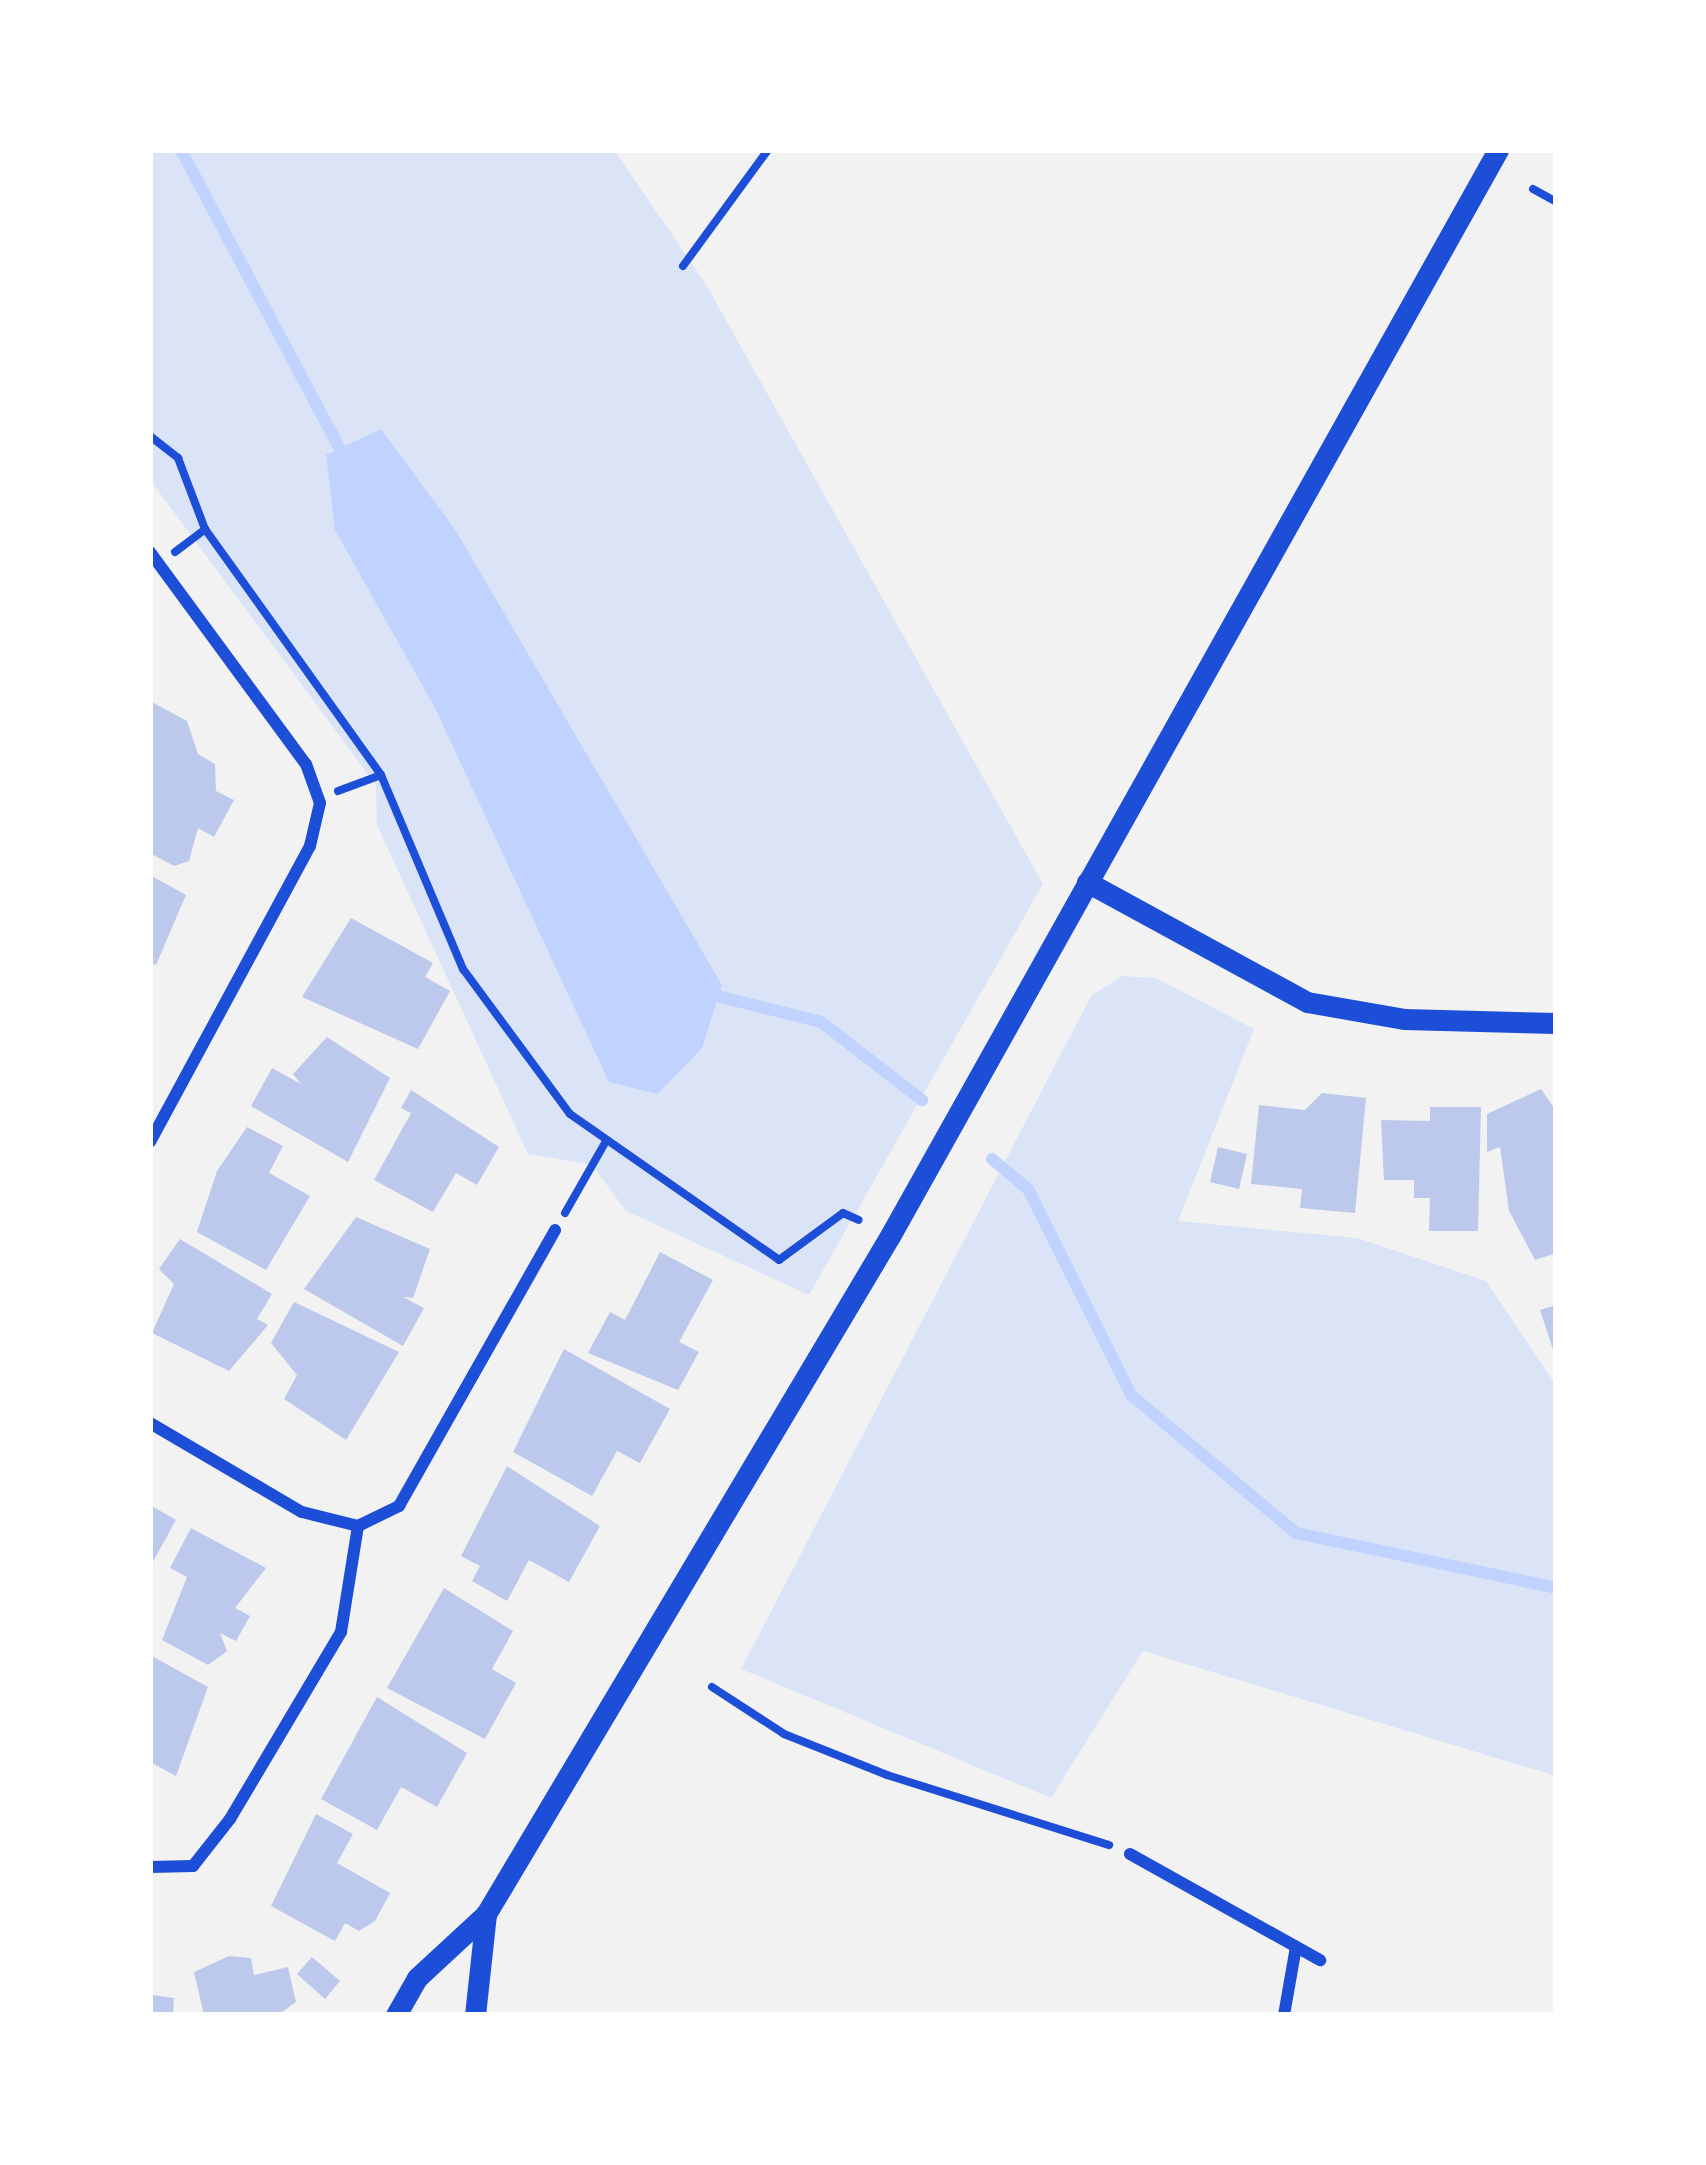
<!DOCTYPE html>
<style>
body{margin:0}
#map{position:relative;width:1706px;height:2165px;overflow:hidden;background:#f2f2f2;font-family:Cabin,sans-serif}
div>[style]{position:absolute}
.green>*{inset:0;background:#dbe4f7}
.water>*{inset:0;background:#bfd3fe}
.stream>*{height:12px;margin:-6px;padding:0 6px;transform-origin:6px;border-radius:6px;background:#bfd3fe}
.building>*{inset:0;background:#bdc9ec}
.path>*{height:8px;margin:-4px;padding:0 4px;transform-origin:4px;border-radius:4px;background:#1d4ed8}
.minor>*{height:12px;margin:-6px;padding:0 6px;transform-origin:6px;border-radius:6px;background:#1d4ed8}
.tertiary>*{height:21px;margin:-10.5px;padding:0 10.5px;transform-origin:10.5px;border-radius:10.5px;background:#1d4ed8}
span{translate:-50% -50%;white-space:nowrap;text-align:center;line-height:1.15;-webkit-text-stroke:9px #fff;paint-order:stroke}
.frame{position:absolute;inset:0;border:153px solid #fff;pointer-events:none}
</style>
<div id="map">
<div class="green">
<div style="clip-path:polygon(150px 150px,614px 150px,704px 281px,1043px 884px,809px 1295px,626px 1211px,592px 1165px,528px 1154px,377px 825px,376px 785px,150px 480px)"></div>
<div style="clip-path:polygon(1122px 976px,1156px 978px,1254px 1029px,1178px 1221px,1357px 1238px,1486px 1281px,1556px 1385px,1556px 1776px,1143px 1651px,1051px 1798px,741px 1669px,1091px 996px)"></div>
</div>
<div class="water">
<div style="clip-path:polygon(381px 429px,456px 531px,722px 985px,702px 1048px,658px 1094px,609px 1082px,435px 708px,335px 530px,326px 455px)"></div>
</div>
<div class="stream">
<div style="left:181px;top:150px;width:353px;rotate:62deg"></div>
<div style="left:705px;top:993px;width:120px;rotate:14deg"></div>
<div style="left:821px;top:1022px;width:128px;rotate:37.7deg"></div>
<div style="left:992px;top:1159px;width:47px;rotate:39.8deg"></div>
<div style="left:1028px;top:1189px;width:230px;rotate:63.4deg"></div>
<div style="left:1131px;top:1395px;width:215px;rotate:39.9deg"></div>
<div style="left:1296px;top:1533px;width:266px;rotate:11.9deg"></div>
</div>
<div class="building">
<div style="clip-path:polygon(150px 701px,187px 721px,198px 754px,215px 764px,216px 791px,234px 800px,214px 837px,198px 828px,189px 861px,174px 866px,150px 853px)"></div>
<div style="clip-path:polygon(150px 875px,186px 895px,156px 965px,150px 962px)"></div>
<div style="clip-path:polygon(351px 918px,433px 963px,425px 977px,450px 991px,418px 1049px,302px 997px)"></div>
<div style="clip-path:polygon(327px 1037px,390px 1078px,348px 1162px,251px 1106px,272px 1068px,301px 1084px,293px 1074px)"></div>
<div style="clip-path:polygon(1541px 1089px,1556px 1111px,1556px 1253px,1535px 1260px,1509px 1211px,1500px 1147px,1487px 1152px,1487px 1114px)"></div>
<div style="clip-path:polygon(411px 1090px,499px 1147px,477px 1185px,456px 1173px,433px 1212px,374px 1180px,411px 1113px,401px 1108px)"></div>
<div style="clip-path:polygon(1322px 1093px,1366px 1098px,1355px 1213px,1300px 1208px,1302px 1189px,1251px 1184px,1259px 1105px,1305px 1110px)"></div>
<div style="clip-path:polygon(1430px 1107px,1481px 1107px,1478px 1231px,1429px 1231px,1430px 1198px,1414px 1198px,1414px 1180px,1384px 1180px,1381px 1120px,1430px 1121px)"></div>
<div style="clip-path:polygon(247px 1127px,283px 1146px,269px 1173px,310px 1196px,266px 1270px,197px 1232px,217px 1171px)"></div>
<div style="clip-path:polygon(1218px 1147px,1247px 1154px,1239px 1189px,1210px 1182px)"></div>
<div style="clip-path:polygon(356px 1217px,430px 1249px,413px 1298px,403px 1297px,424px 1308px,403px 1346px,304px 1289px)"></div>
<div style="clip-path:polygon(180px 1239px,272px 1294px,257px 1319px,268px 1325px,229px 1371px,152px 1333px,174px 1284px,159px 1269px)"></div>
<div style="clip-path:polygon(660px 1252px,713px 1280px,679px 1342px,699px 1352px,678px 1390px,588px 1353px,610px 1312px,625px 1320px)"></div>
<div style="clip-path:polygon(294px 1302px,399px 1352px,346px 1440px,284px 1399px,297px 1375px,271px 1343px)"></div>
<div style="clip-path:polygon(1556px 1305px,1556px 1355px,1555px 1356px,1540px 1310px)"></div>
<div style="clip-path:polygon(564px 1349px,670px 1409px,640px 1463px,617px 1451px,592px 1496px,513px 1452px)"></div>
<div style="clip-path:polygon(507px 1466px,600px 1526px,569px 1582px,529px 1560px,507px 1601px,472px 1581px,480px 1566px,461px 1556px)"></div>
<div style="clip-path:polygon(150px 1505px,176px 1520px,150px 1567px)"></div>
<div style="clip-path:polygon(191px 1528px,266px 1568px,235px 1608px,250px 1616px,236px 1641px,220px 1633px,227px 1651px,208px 1665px,162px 1640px,187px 1577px,170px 1568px)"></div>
<div style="clip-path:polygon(444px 1588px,513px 1631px,492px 1669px,516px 1683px,485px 1739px,387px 1688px)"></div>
<div style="clip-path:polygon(150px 1655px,208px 1687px,176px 1776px,150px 1762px)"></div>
<div style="clip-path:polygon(377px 1697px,467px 1753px,437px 1807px,401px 1787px,377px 1830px,321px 1799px)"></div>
<div style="clip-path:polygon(316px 1814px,353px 1834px,337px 1863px,390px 1893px,375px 1921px,359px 1931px,345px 1923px,335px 1941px,271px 1906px)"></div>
<div style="clip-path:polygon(229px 1956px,251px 1958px,254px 1975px,288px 1967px,296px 2002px,278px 2015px,204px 2015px,194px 1972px)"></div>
<div style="clip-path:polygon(312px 1957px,340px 1981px,325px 1999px,297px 1974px)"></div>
<div style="clip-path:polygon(150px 1978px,152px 1995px,174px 1998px,173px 2015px,150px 2015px)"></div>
</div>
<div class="path">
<div style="left:1533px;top:189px;width:26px;rotate:29deg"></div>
<div style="left:683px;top:266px;width:144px;rotate:-53.8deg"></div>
<div style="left:150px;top:436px;width:36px;rotate:38deg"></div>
<div style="left:178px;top:458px;width:76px;rotate:69.2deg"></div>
<div style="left:205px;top:529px;width:302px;rotate:54.4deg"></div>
<div style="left:381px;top:775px;width:211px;rotate:67.1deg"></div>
<div style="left:463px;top:969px;width:180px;rotate:53.6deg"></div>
<div style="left:570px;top:1114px;width:255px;rotate:34.9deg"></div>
<div style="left:779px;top:1260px;width:79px;rotate:-36.3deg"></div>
<div style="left:843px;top:1213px;width:17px;rotate:24deg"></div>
<div style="left:175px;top:552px;width:38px;rotate:-37deg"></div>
<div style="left:338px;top:791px;width:46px;rotate:-20.4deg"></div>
<div style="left:565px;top:1213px;width:81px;rotate:-60.3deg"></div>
<div style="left:712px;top:1687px;width:86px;rotate:33.1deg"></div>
<div style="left:784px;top:1734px;width:111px;rotate:21.7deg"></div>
<div style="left:887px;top:1775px;width:233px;rotate:17.5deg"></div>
</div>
<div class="minor">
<div style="left:150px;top:552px;width:263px;rotate:53.7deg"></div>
<div style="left:306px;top:764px;width:41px;rotate:70.3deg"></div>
<div style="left:320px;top:803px;width:44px;rotate:103.1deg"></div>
<div style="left:310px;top:846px;width:336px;rotate:118.4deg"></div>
<div style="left:150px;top:1423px;width:176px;rotate:30.4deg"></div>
<div style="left:302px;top:1512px;width:58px;rotate:14deg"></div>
<div style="left:358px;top:1526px;width:46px;rotate:-26deg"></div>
<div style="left:399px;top:1506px;width:317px;rotate:-60.5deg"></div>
<div style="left:1130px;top:1854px;width:218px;rotate:29.2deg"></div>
<div style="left:150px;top:1867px;width:43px;rotate:-1.3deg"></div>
<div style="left:193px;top:1866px;width:60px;rotate:-51.8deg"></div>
<div style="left:230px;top:1819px;width:217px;rotate:-59.3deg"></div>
<div style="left:341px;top:1632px;width:107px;rotate:-80.9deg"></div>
<div style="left:1284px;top:2015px;width:69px;rotate:-80deg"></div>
</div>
<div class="tertiary">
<div style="left:1087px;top:882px;width:251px;rotate:28.6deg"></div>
<div style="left:1307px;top:1002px;width:98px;rotate:9.9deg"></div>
<div style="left:1404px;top:1019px;width:152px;rotate:1.5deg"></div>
<div style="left:396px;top:2015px;width:43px;rotate:-60.4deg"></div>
<div style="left:417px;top:1978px;width:94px;rotate:-42.8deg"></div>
<div style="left:486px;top:1914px;width:789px;rotate:-59.21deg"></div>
<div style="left:890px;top:1236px;width:1245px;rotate:-60.76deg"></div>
<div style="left:475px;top:2015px;width:102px;rotate:-83.8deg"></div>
</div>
<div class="frame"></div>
</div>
